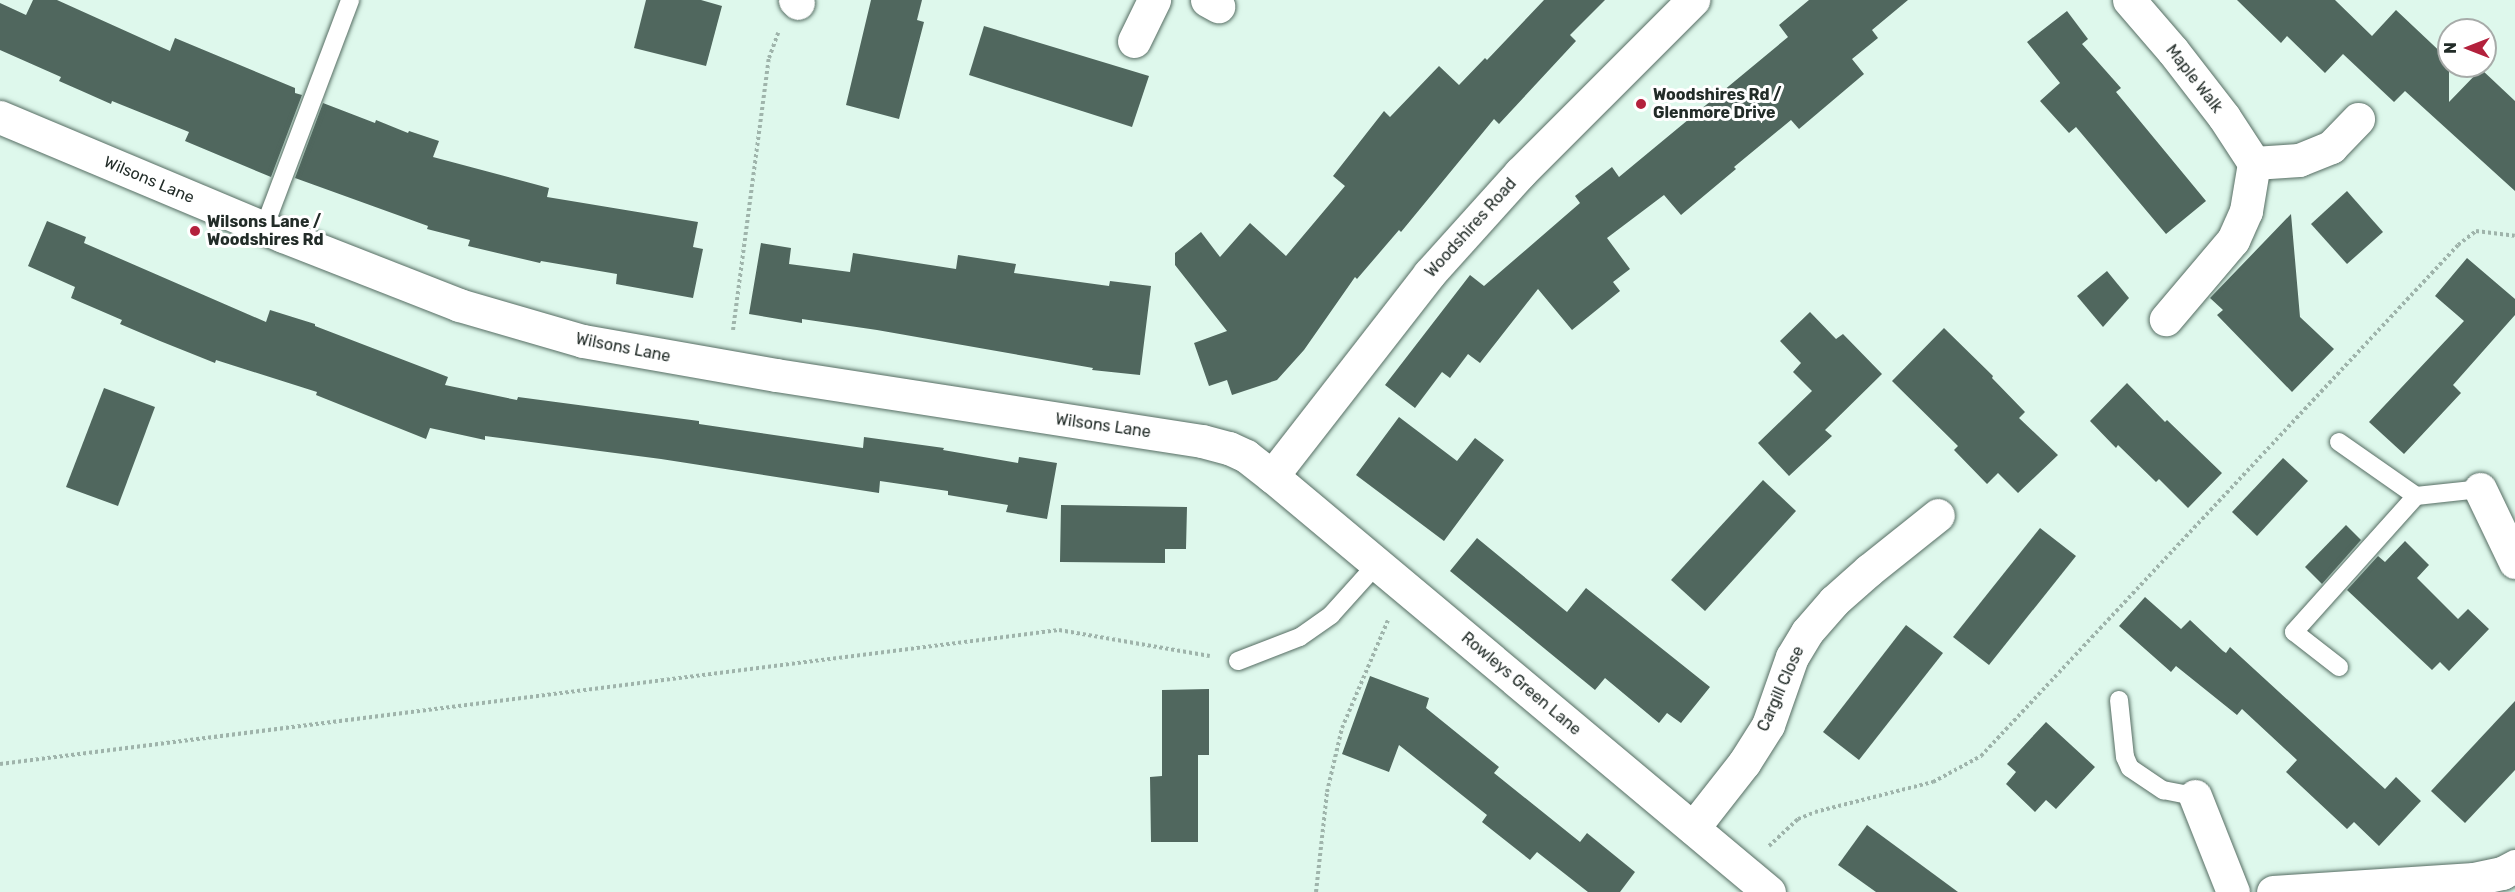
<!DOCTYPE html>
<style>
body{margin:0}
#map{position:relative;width:2515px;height:892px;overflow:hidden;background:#def8ec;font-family:Rubik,sans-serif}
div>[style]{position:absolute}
.building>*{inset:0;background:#50675e}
.path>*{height:4px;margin-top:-2px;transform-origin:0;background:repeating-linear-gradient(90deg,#9fb4ab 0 3px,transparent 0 6px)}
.roads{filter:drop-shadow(0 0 2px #566d63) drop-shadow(0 0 2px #566d63)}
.lane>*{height:18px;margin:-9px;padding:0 9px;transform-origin:9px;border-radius:9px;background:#fff}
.street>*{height:33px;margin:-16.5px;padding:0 16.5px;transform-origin:16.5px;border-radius:16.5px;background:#fff}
.dots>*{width:16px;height:16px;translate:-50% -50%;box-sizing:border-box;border:3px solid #fff;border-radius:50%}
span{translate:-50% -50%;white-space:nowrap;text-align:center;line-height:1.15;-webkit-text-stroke:6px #fff;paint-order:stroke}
.street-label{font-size:16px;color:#222c28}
.poi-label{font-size:16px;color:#222c28;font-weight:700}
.left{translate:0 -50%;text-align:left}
.north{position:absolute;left:2437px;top:18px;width:60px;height:60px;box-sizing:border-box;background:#fff;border:2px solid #a7aba9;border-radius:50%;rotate:270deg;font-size:16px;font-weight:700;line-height:24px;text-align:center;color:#222c28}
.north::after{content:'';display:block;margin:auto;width:21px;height:27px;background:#b3213c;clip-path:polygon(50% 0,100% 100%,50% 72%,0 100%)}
</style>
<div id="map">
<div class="building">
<div style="clip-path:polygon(33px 0,57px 0,170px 51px,175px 38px,295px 88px,295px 93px,302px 95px,271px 177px,185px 141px,189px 132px,112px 101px,111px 104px,84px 92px,59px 81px,61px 77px,0 50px,0 3px,26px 15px)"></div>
<div style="clip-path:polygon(646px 0,701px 0,722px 6px,706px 66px,634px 48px)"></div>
<div style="clip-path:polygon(871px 0,922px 0,917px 20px,924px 22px,899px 119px,846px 105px)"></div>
<div style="clip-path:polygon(1544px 0,1605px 0,1570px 35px,1576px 41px,1499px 124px,1494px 119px,1401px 232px,1399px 230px,1357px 279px,1355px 277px,1304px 350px,1277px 380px,1232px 395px,1227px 380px,1209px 386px,1194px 343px,1227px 331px,1175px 265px,1175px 253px,1201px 232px,1220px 257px,1250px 223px,1286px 256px,1345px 186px,1333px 176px,1384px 111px,1390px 117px,1439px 66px,1459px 85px,1485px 58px,1487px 60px)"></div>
<div style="clip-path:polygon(1809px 0,1908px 0,1872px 30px,1878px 38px,1852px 59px,1864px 74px,1799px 129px,1791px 120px,1734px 167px,1736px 169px,1681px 215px,1664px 195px,1607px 238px,1630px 269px,1613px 282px,1620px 291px,1572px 330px,1538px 289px,1480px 363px,1468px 354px,1450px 378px,1442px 372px,1415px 408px,1385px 385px,1470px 275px,1484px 286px,1580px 203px,1575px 196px,1612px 167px,1619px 177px,1788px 37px,1779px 25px)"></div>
<div style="clip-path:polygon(2237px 0,2335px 0,2372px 36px,2396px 10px,2449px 60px,2449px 102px,2481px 69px,2515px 101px,2515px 191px,2405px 91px,2394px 102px,2343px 54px,2325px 73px,2287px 36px,2281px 43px)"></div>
<div style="clip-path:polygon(2067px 11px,2088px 39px,2082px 44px,2121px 88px,2116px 92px,2206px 201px,2166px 234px,2076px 127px,2069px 133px,2040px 101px,2060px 83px,2027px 42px)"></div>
<div style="clip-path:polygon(984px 26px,1149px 76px,1132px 127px,969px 75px)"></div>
<div style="clip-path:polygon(323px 103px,375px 123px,376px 120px,408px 133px,409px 131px,439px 141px,433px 157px,549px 188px,547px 197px,698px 222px,693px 247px,703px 249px,693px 298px,616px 284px,617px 274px,541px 261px,540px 263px,468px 246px,470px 240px,427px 229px,428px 226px,295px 178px)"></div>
<div style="clip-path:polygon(2347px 191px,2383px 232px,2347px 264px,2311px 224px)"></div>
<div style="clip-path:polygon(2291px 214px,2300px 317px,2334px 349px,2292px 392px,2217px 315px,2223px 310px,2210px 298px)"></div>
<div style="clip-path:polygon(47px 221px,86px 237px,84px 243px,266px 322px,270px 310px,315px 324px,315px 326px,448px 377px,445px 385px,517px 400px,518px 397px,699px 421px,699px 424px,863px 448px,864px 437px,944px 448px,943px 450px,1018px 463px,1019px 457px,1057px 463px,1047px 519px,1006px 512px,1008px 505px,948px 495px,948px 491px,880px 481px,879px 493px,661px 459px,485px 436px,485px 440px,430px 428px,426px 439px,316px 395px,317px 392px,216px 360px,215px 363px,160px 341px,120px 324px,122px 320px,71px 298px,75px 287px,28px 266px)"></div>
<div style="clip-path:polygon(761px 243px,791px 248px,789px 264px,850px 272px,853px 253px,956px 269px,958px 255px,1016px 264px,1014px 273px,1109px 286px,1110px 281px,1151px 286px,1140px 375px,1092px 370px,1093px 368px,877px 330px,802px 319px,802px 323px,749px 314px)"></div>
<div style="clip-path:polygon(2467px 258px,2515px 299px,2515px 315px,2453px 385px,2461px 393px,2404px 454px,2369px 422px,2464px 321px,2435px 296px)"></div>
<div style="clip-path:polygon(2107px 271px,2129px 298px,2103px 327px,2077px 296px)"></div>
<div style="clip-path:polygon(1810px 312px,1836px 339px,1843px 334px,1882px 374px,1825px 430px,1832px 436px,1789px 476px,1758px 443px,1812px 391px,1793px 372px,1801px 363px,1780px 341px)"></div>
<div style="clip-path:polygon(1944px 328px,1993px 376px,1992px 378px,2025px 412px,2019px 418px,2058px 455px,2018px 493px,1998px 473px,1987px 484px,1954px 450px,1958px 446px,1892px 381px)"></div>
<div style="clip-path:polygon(2127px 383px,2165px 422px,2167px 420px,2222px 473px,2188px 508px,2159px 479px,2156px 482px,2118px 445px,2116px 448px,2090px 421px)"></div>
<div style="clip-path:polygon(104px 388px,155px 407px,118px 506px,66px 487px)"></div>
<div style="clip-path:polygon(1399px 417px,1457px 461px,1475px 438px,1504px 460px,1444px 541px,1356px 475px)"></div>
<div style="clip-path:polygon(2283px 458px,2308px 481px,2257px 536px,2232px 512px)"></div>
<div style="clip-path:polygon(1763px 480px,1796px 511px,1705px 611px,1671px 580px)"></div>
<div style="clip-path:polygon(1061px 505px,1187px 507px,1186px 549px,1165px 549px,1165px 563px,1060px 562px)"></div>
<div style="clip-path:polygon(2346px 525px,2361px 540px,2322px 584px,2305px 567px)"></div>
<div style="clip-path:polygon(2040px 528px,2076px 556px,1989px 665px,1953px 637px)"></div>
<div style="clip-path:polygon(1477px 538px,1567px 612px,1586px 588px,1710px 687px,1681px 723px,1667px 713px,1659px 723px,1605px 678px,1595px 690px,1450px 571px)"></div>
<div style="clip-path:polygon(2405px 541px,2429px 565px,2417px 578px,2458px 619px,2468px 609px,2489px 629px,2449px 671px,2440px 662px,2432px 670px,2347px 590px,2378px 556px,2385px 562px)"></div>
<div style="clip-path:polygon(2145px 597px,2181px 629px,2190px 620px,2223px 651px,2226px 653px,2230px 647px,2385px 789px,2396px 777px,2421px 801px,2379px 846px,2354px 822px,2347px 829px,2286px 772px,2297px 760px,2242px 709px,2237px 715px,2176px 666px,2171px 672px,2119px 626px)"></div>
<div style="clip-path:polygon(1906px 625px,1943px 653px,1859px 760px,1823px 732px)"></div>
<div style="clip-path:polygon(1370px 676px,1429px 698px,1426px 708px,1499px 767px,1494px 773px,1580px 842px,1587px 833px,1635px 872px,1620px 892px,1588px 892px,1537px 852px,1530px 860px,1482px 822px,1487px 815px,1399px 745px,1389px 772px,1342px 754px)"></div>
<div style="clip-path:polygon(1209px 689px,1209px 755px,1198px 755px,1198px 842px,1151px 842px,1150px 777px,1162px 776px,1162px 690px)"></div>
<div style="clip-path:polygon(2515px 701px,2515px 770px,2465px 823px,2431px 791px)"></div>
<div style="clip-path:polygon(2046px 722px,2095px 767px,2056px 809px,2046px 800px,2035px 812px,2006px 784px,2016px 772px,2007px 764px)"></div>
<div style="clip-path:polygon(1867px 825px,1958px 892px,1876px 892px,1838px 865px)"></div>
</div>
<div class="path">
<div style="left:733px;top:330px;width:274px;rotate:-82.5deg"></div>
<div style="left:769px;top:58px;width:27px;rotate:-70deg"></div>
<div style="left:0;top:764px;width:1067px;rotate:-7.21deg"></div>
<div style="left:1059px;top:630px;width:153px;rotate:9.8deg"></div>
<div style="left:1769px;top:846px;width:40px;rotate:-43deg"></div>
<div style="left:1798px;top:819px;width:18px;rotate:-22deg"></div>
<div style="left:1815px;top:812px;width:122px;rotate:-14.3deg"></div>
<div style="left:1933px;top:782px;width:55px;rotate:-28.4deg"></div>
<div style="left:1981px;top:756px;width:699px;rotate:-46.97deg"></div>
<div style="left:2458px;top:245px;width:23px;rotate:-38deg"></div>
<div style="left:2476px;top:231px;width:39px;rotate:7deg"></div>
<div style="left:1316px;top:892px;width:101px;rotate:-83.7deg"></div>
<div style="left:1327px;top:792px;width:66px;rotate:-76.8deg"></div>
<div style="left:1342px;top:728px;width:117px;rotate:-66.9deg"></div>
</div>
<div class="roads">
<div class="lane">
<div style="left:264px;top:228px;width:244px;rotate:-69.3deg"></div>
<div style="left:2339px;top:442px;width:94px;rotate:35deg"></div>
<div style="left:2416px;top:496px;width:64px;rotate:-6.2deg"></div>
<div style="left:1238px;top:661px;width:66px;rotate:-21.2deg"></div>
<div style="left:1300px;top:637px;width:38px;rotate:-35deg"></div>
<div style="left:1331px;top:615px;width:69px;rotate:-48deg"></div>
<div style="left:2339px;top:667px;width:57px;rotate:-142.1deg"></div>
<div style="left:2294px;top:632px;width:183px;rotate:-48.1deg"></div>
<div style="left:2119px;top:700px;width:57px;rotate:84deg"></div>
<div style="left:2125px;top:757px;width:12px;rotate:66deg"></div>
<div style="left:2130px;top:768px;width:40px;rotate:34deg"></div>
<div style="left:2163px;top:790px;width:33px;rotate:11deg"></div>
</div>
<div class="street">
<div style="left:795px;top:0;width:4px;rotate:45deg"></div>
<div style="left:1207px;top:0;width:13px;rotate:29deg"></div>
<div style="left:2129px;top:0;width:67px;rotate:49.2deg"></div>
<div style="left:2173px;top:51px;width:83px;rotate:52.3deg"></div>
<div style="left:2224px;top:117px;width:55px;rotate:56.9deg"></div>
<div style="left:2254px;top:163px;width:49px;rotate:99.5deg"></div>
<div style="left:2246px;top:211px;width:32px;rotate:114deg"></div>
<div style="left:2233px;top:240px;width:104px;rotate:130.3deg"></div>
<div style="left:1134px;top:41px;width:46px;rotate:-64deg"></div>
<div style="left:0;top:117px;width:307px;rotate:22.8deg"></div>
<div style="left:283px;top:236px;width:189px;rotate:21.4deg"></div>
<div style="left:459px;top:305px;width:129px;rotate:16.2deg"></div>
<div style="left:583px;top:341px;width:196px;rotate:10deg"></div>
<div style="left:776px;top:375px;width:431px;rotate:8.8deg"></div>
<div style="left:1202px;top:441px;width:28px;rotate:15deg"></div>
<div style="left:1229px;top:448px;width:19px;rotate:25deg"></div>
<div style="left:1246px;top:456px;width:33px;rotate:38deg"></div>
<div style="left:1272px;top:476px;width:648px;rotate:39.93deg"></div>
<div style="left:2254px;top:163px;width:45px;rotate:-3.8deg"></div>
<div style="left:2299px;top:160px;width:35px;rotate:-22deg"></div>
<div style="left:2331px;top:147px;width:39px;rotate:-46deg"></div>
<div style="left:1272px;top:476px;width:256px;rotate:-52.1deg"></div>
<div style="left:1429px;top:274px;width:136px;rotate:-48deg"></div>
<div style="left:1520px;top:173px;width:245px;rotate:-45deg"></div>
<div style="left:2480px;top:489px;width:81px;rotate:64.4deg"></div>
<div style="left:2195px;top:796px;width:103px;rotate:68.4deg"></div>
<div style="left:1693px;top:828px;width:83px;rotate:-51.9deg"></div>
<div style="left:1744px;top:763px;width:45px;rotate:-57.7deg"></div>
<div style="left:1768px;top:725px;width:72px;rotate:-70.6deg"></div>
<div style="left:1792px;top:657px;width:29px;rotate:-59deg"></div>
<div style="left:1807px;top:632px;width:41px;rotate:-48.9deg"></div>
<div style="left:1834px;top:601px;width:47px;rotate:-41.5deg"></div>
<div style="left:1869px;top:570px;width:88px;rotate:-38.6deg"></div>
<div style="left:2273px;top:892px;width:201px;rotate:-3.7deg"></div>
<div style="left:2474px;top:879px;width:29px;rotate:-12deg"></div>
<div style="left:2502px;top:873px;width:15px;rotate:-28deg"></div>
</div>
</div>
<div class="dots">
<div style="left:1641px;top:104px;background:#b3213c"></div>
<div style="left:195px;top:231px;background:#b3213c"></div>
</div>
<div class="street-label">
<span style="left:2194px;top:79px;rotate:52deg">Maple Walk</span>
<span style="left:149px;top:180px;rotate:23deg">Wilsons Lane</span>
<span style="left:1471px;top:228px;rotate:-48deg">Woodshires Road</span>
<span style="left:623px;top:348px;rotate:11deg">Wilsons Lane</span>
<span style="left:1103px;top:426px;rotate:8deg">Wilsons Lane</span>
<span style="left:1521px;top:684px;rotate:40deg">Rowleys Green Lane</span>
<span style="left:1781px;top:689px;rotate:-66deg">Cargill Close</span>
</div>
<div class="poi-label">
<span class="left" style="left:1653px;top:104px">Woodshires Rd /<br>Glenmore Drive</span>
<span class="left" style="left:207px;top:231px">Wilsons Lane /<br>Woodshires Rd</span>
</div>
<div class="north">N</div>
</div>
